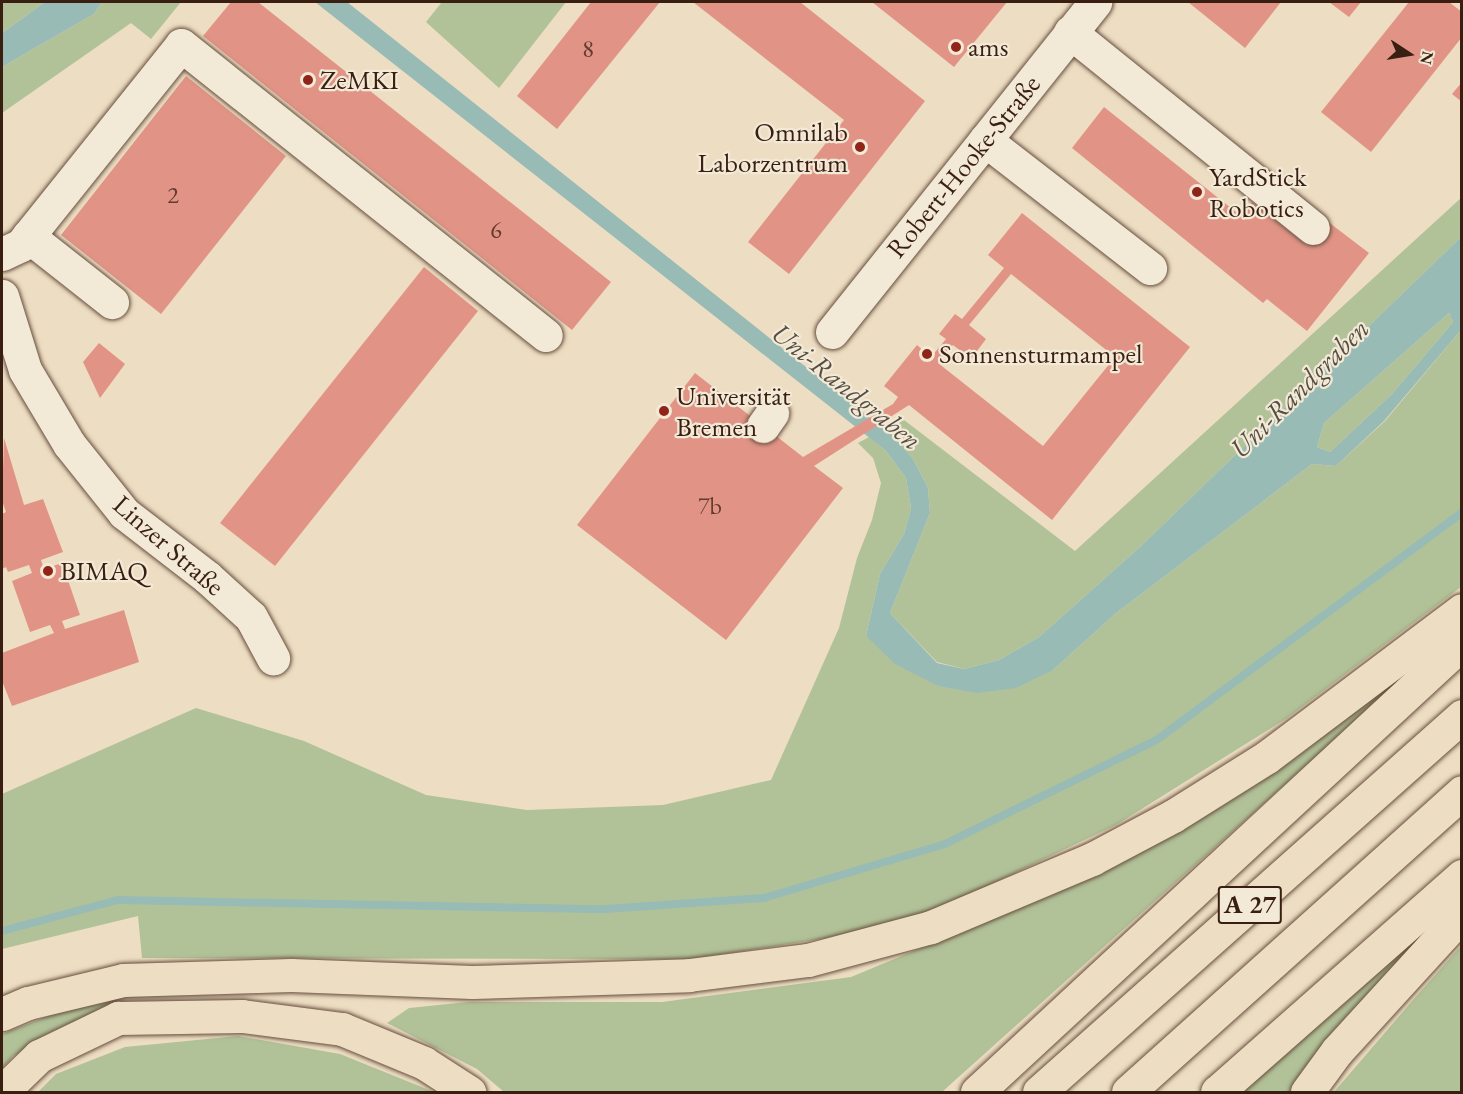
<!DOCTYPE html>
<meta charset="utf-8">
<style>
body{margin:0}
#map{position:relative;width:1463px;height:1094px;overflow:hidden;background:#edddc2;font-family:"EB Garamond",serif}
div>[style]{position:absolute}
.green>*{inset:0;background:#b2c298}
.water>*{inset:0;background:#99bbb5}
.stream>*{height:8px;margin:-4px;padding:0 4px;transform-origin:4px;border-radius:4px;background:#99bbb5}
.building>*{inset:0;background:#e19486}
.roads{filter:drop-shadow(0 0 2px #664e3e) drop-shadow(0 0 2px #664e3e)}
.minor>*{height:33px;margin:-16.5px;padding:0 16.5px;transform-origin:16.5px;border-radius:16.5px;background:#f3e9d7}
.highway>*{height:33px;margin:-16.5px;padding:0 16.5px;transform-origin:16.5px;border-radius:16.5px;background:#edddc2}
.dots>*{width:16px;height:16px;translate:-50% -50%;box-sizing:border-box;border:3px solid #f3e9d7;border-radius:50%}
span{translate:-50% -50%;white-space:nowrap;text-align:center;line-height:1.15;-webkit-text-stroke:4.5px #f3e9d7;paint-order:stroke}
.number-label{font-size:24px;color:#633c2f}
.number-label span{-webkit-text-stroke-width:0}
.shield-label span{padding:2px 4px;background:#f3e9d7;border:2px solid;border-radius:4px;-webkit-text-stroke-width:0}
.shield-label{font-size:26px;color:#391f12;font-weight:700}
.poi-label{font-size:27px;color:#391f12}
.left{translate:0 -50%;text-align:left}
.right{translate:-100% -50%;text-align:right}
.street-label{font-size:27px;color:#391f12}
.water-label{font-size:28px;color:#564e43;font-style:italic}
.frame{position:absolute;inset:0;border:3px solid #391f12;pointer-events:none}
.north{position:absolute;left:1379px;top:24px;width:60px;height:60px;-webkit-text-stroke:4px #f3e9d7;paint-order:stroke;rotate:102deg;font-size:16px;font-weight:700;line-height:24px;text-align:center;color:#391f12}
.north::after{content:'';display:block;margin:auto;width:21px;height:27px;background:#391f12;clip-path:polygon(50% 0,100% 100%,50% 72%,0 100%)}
</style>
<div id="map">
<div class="green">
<div style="clip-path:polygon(2px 2px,45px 2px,2px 33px)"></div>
<div style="clip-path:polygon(102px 2px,181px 2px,151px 39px,131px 23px,2px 113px,2px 67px,94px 14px)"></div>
<div style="clip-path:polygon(442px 2px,566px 2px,499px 88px,426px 22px)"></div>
<div style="clip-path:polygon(1461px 198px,1461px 237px,1141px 546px,1039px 637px,999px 660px,964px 669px,937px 662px,890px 613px,930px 513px,928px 488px,913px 459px,884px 430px,904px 420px,1075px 551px)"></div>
<div style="clip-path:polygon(1449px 313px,1453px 322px,1392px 394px,1330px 452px,1317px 447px,1324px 423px)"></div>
<div style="clip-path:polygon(1461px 330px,1461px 587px,1287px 718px,1116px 825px,926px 915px,826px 938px,694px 959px,142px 958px,138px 916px,2px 949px,2px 794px,196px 708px,304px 741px,426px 795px,527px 810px,663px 805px,771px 780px,839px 628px,857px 558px,872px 520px,881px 483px,873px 458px,858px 443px,869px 437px,885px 450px,906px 478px,911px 508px,904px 534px,880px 574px,866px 636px,938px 686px,1053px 670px,1115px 614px,1312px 464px,1336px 466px,1385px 421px)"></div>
<div style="clip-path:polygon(1437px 648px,942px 1092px,504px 1092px,477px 1069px,387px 1023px,409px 1008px,468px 1002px,662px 1002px,851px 977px,1082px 881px,1215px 804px)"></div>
<div style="clip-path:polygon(1450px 908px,1326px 1047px,1291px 1092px,1237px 1092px)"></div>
<div style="clip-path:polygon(1461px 946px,1461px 1092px,1334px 1092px,1413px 1000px)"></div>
<div style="clip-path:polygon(117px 1001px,13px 1056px,2px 1068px,2px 1034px,64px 1010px)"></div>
<div style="clip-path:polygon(238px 1036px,340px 1054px,434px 1092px,38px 1092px,56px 1074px,125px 1047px)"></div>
</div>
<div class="water">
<div style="clip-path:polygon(45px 2px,102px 2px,94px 14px,2px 67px,2px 33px)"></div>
<div style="clip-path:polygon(evenodd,315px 2px,347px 2px,889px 433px,913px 459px,928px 488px,930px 513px,890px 613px,937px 663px,964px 669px,999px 660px,1039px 637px,1141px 546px,1461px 237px,1461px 330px,1384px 421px,1336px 466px,1312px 464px,1115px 614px,1053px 670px,1016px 688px,977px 693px,938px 686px,895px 664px,866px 636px,880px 574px,904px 534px,911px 508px,906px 478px,885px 450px,315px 2px,1449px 313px,1453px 322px,1392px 394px,1330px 452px,1317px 447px,1324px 423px,1449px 313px)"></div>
</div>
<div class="stream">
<div style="left:2px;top:931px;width:120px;rotate:-15deg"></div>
<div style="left:118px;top:900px;width:487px;rotate:1.1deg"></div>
<div style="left:605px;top:909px;width:159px;rotate:-4deg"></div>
<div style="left:764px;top:898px;width:189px;rotate:-16.6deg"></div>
<div style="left:945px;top:844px;width:237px;rotate:-26.2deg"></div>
<div style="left:1158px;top:739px;width:379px;rotate:-36.7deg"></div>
</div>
<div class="building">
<div style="clip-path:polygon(231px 2px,258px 2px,611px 282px,572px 330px,203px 36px)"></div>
<div style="clip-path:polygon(591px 2px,660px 2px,557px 129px,517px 96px)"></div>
<div style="clip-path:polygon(693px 2px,800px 2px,925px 101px,789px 274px,748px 242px,844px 120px)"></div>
<div style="clip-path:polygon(872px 2px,1007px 2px,954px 67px)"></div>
<div style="clip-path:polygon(1188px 2px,1281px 2px,1245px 48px)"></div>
<div style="clip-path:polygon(1329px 2px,1361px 2px,1349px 17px)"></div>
<div style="clip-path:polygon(1409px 2px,1449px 2px,1462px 12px,1462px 37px,1371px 152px,1321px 112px)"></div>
<div style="clip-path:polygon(186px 76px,286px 156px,161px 314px,61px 235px)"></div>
<div style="clip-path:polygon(1462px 82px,1462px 102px,1452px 94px)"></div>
<div style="clip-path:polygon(1104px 107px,1241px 216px,1252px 202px,1307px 245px,1327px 221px,1369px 253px,1307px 331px,1267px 299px,1263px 303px,1072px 148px)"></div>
<div style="clip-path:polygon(evenodd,1022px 213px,1190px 347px,1052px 520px,909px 405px,814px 466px,843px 488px,726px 640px,577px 525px,695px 373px,803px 457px,893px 404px,898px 397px,884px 386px,917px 345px,931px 357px,946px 339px,939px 334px,955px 314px,962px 319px,1004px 268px,988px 255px,1022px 213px,1011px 274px,1115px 357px,1043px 446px,938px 363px,953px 345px,971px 359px,986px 339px,969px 325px,1011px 274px)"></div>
<div style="clip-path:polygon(424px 267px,478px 311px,275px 566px,220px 523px)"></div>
<div style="clip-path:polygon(99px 343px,125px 364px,100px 398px,83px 362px)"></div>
<div style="clip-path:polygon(4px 438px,24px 505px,43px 499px,63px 552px,41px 560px,44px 569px,62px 563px,80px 615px,62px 621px,65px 629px,124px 610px,139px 662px,12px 706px,2px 681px,2px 653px,54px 633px,50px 625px,30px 632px,12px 581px,32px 573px,29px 565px,8px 572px,6px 567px,2px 569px,2px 514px,6px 512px,2px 501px)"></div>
</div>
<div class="roads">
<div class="minor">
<div style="left:1070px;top:32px;width:312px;rotate:38.9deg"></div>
<div style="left:985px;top:140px;width:209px;rotate:37.8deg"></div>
<div style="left:28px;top:236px;width:107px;rotate:38.2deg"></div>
<div style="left:2px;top:254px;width:21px;rotate:-25deg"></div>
<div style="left:21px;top:245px;width:256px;rotate:-51.3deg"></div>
<div style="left:181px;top:45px;width:466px;rotate:38.5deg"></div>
<div style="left:2px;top:296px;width:77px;rotate:72.7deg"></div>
<div style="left:25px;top:370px;width:86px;rotate:59.3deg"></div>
<div style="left:69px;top:444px;width:88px;rotate:51.4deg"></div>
<div style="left:124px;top:513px;width:105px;rotate:37.6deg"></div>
<div style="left:207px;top:577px;width:59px;rotate:42.3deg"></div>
<div style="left:251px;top:617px;width:47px;rotate:61.8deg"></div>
<div style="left:832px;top:332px;width:422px;rotate:-51.4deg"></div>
<div style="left:763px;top:426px;width:16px;rotate:-55deg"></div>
</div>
<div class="highway">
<div style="left:2px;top:1014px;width:28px;rotate:-23deg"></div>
<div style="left:28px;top:1003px;width:98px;rotate:-13.6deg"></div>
<div style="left:123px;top:980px;width:168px;rotate:-1.7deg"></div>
<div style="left:291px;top:975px;width:181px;rotate:2.2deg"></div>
<div style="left:472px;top:982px;width:217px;rotate:-1.8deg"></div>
<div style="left:689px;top:975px;width:120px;rotate:-7.2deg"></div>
<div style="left:808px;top:960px;width:127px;rotate:-15deg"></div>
<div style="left:931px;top:927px;width:175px;rotate:-22.9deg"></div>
<div style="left:1092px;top:859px;width:92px;rotate:-28deg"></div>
<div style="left:1173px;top:816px;width:111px;rotate:-32.1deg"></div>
<div style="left:1267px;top:757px;width:244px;rotate:-37deg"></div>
<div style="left:2px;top:1092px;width:52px;rotate:-44.2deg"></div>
<div style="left:39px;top:1056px;width:88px;rotate:-25.7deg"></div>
<div style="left:118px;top:1018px;width:124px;rotate:-0.9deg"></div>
<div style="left:242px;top:1016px;width:101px;rotate:7.4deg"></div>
<div style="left:342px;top:1029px;width:89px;rotate:22.5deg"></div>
<div style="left:424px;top:1063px;width:54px;rotate:32.8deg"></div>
<div style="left:977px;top:1092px;width:661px;rotate:-42.79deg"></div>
<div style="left:1039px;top:1092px;width:566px;rotate:-41.63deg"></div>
<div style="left:1128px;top:1092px;width:449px;rotate:-41.9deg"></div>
<div style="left:1217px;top:1092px;width:327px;rotate:-41.4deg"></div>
<div style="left:1307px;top:1092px;width:51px;rotate:-53.8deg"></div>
<div style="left:1337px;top:1051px;width:185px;rotate:-47.6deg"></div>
</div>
</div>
<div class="dots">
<div style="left:956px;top:47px;background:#8f2418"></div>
<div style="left:308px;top:80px;background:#8f2418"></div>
<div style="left:860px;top:147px;background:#8f2418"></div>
<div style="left:1197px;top:192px;background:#8f2418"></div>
<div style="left:927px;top:354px;background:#8f2418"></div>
<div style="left:664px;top:411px;background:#8f2418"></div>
<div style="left:48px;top:571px;background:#8f2418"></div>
</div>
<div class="number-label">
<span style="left:588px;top:49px">8</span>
<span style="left:173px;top:195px">2</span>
<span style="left:496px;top:230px">6</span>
<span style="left:710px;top:506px">7b</span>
</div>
<div class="shield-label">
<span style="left:1250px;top:905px">A 27</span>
</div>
<div class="poi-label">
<span class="left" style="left:968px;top:47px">ams</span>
<span class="left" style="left:320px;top:80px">ZeMKI</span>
<span class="right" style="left:848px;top:147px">Omnilab<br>Laborzentrum</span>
<span class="left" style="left:1209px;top:192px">YardStick<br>Robotics</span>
<span class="left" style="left:939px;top:354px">Sonnensturmampel</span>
<span class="left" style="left:676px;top:411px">Universität<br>Bremen</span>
<span class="left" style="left:60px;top:571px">BIMAQ</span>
</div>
<div class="street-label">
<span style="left:963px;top:166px;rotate:-51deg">Robert-Hooke-Straße</span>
<span style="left:169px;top:545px;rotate:41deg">Linzer Straße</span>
</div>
<div class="water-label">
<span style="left:847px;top:386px;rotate:39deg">Uni-Randgraben</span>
<span style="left:1299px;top:388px;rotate:-45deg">Uni-Randgraben</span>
</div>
<div class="frame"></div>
<div class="north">N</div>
</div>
